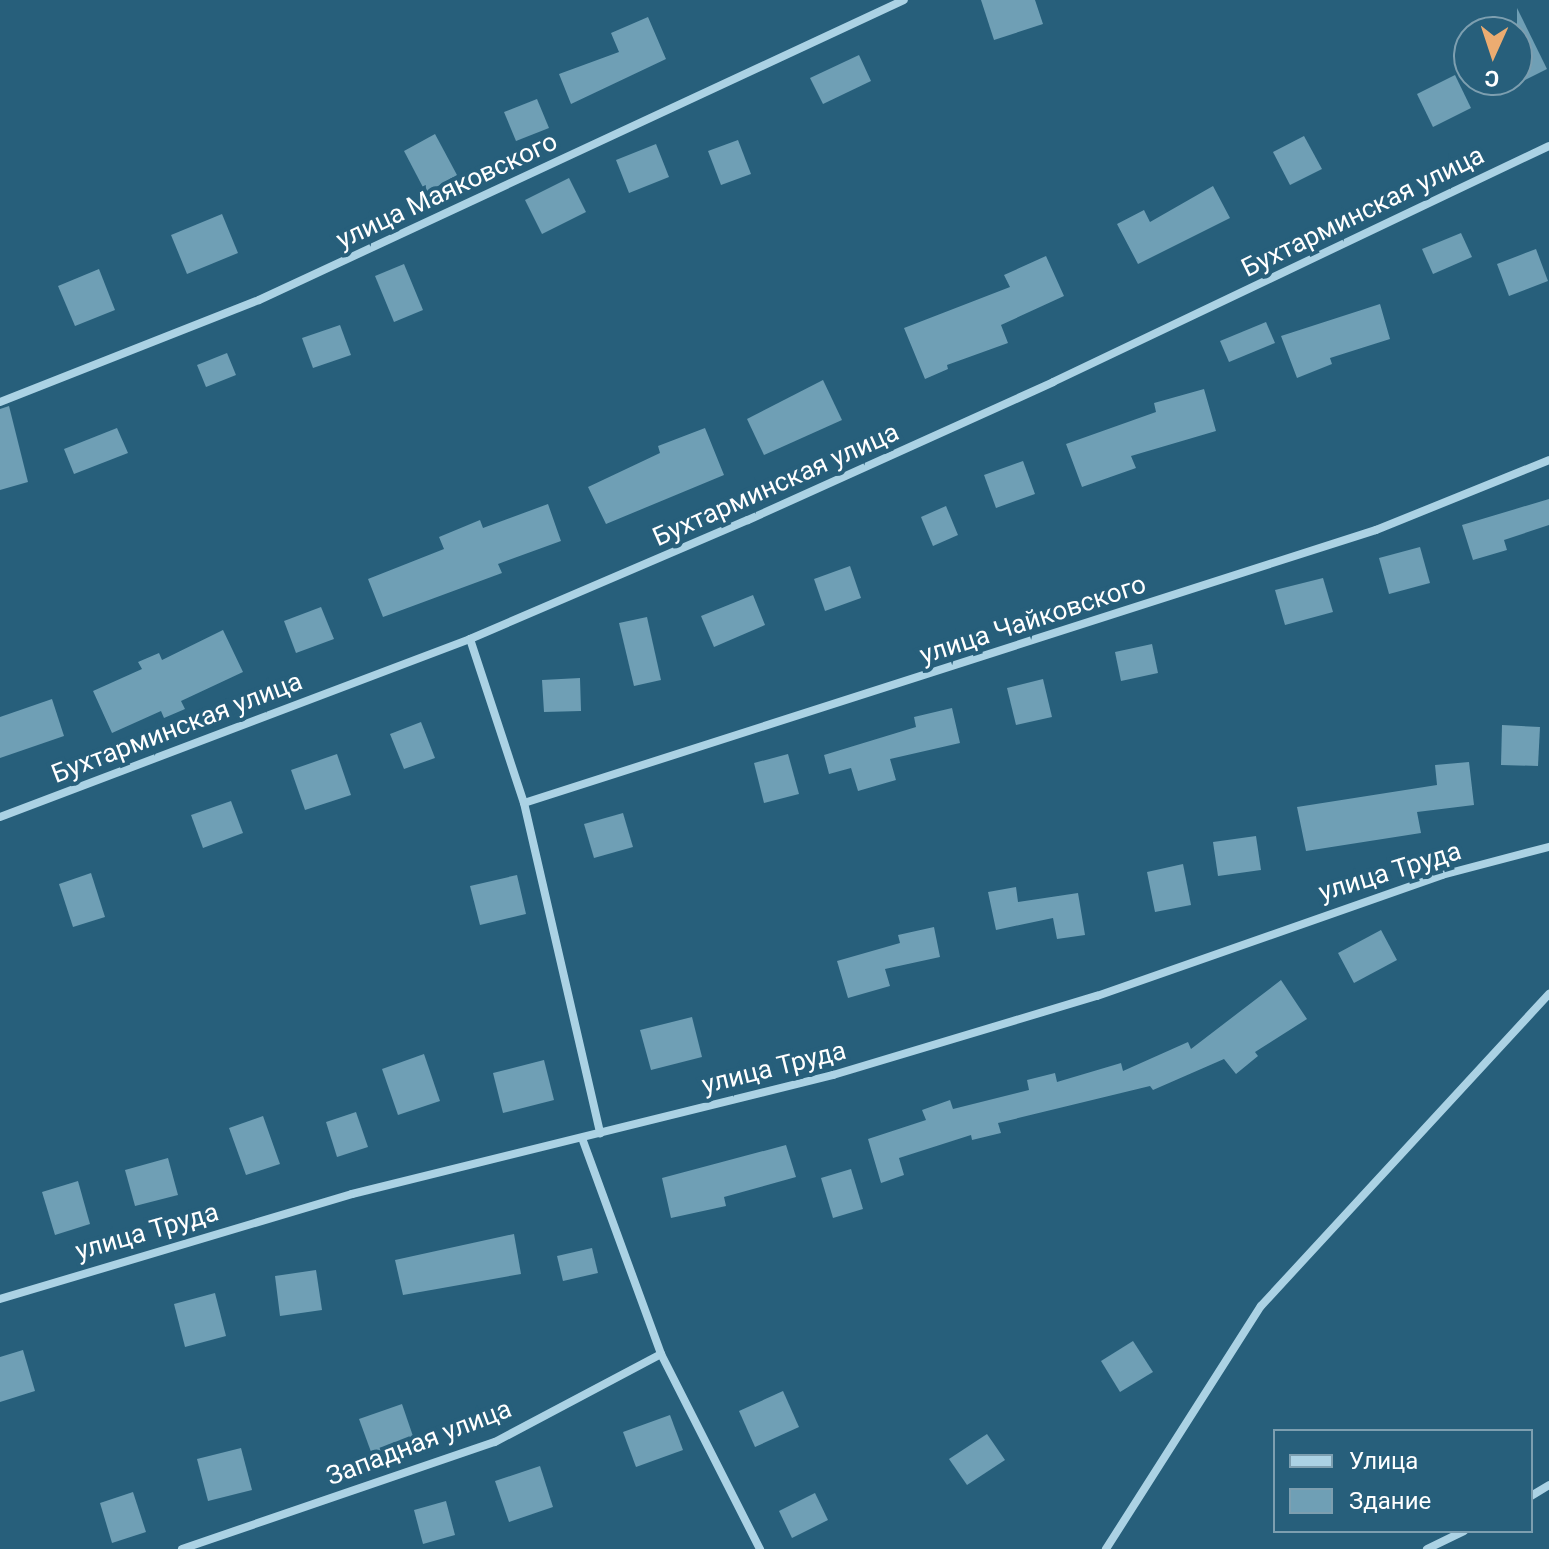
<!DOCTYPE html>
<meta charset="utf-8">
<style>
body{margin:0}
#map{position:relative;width:1549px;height:1549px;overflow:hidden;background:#275f7b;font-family:Roboto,sans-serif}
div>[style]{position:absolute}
.building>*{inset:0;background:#6f9fb5}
.minor>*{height:8px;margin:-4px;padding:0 4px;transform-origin:4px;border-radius:4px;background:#abd2e4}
span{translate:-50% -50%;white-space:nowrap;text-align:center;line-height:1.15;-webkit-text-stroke:8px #275f7b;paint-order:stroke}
.street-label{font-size:26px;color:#fff}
.legend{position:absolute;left:1273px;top:1429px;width:260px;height:104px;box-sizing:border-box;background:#275f7b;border:2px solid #7d9fb0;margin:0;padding:10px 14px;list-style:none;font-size:24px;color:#fff}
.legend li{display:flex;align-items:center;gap:16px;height:40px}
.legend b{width:40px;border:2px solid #7d9fb0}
.north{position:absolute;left:1453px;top:16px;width:80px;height:80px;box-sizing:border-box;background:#275f7b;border:2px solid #7d9fb0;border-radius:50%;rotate:183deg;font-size:22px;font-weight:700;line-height:32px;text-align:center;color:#fff}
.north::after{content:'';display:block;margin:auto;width:28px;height:36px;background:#ecac71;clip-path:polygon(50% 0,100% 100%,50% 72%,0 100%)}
</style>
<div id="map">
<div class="building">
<div style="clip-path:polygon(981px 0,1035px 0,1043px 24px,994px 40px)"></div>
<div style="clip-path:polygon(1517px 8px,1547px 69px,1517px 84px)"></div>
<div style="clip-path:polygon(648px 17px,666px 59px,571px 104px,559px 74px,619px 52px,611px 33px)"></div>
<div style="clip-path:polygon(859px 55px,871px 81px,823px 104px,810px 78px)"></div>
<div style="clip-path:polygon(1455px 75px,1471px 108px,1433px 127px,1417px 94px)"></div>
<div style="clip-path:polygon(537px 99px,549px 128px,516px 141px,504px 112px)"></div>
<div style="clip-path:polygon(435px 134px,457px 175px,426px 193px,404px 151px)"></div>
<div style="clip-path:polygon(1304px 136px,1322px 169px,1290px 185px,1273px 152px)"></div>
<div style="clip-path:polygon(738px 140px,751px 174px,721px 185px,708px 151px)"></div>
<div style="clip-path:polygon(656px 144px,669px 177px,629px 193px,616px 160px)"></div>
<div style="clip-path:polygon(569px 178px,586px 212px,542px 234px,525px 200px)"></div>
<div style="clip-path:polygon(1213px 186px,1230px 218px,1138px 264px,1117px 224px,1144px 210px,1150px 222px)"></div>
<div style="clip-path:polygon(222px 214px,238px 253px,187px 274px,171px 235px)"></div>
<div style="clip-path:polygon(1461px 233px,1472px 257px,1433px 274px,1422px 249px)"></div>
<div style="clip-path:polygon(1536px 249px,1548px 281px,1509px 296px,1497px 264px)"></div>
<div style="clip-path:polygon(1046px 256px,1064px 296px,1001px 325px,1008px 343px,947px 365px,948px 369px,925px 379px,904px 328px,1010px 287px,1004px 275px)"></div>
<div style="clip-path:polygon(404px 264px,423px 310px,394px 322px,375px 276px)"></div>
<div style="clip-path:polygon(99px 269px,115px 310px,75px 326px,58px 286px)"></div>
<div style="clip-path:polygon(1380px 304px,1390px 339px,1330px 358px,1332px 364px,1297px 378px,1281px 336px)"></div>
<div style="clip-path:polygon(1266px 322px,1275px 343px,1229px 362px,1220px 341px)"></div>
<div style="clip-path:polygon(340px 325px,351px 355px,313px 368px,302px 338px)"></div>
<div style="clip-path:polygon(227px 353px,236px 375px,206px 387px,197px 365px)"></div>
<div style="clip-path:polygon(823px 380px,842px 420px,764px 455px,747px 419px)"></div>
<div style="clip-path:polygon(1204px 389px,1216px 431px,1131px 456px,1136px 468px,1082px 487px,1066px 444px,1156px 412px,1154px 403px)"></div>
<div style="clip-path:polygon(9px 406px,28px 482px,0 490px,0 409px)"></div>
<div style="clip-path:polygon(117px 428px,128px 453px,74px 474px,64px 449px)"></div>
<div style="clip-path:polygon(705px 428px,724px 475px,606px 524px,588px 487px,660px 453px,658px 446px)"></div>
<div style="clip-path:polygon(1023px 461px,1035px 494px,996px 508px,984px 475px)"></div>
<div style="clip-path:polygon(1549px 499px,1549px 525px,1504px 540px,1507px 550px,1473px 560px,1462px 525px)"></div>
<div style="clip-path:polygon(548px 504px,561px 541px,498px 564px,502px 573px,383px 617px,368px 579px,444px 549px,439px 537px,480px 520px,483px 528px)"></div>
<div style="clip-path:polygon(946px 506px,958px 535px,933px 546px,921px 517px)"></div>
<div style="clip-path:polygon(1420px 547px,1430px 583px,1389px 594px,1379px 558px)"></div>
<div style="clip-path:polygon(850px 566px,861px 598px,825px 611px,814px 579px)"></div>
<div style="clip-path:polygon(1323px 578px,1333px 612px,1285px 625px,1275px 590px)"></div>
<div style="clip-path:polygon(753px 595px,765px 625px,714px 647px,701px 616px)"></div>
<div style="clip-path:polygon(321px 607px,334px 639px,296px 653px,284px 621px)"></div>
<div style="clip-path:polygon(647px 617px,661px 680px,634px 686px,619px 623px)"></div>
<div style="clip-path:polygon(223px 630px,243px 672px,181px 701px,185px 709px,164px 718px,161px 711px,112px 733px,93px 691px,142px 669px,138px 662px,159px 653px,162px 660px)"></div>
<div style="clip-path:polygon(1152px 644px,1158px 673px,1121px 681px,1115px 652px)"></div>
<div style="clip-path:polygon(580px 678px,581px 711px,544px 712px,542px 680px)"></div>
<div style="clip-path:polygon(1043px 679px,1052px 717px,1016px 725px,1007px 688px)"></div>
<div style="clip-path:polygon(52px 699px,64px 736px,0 758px,0 717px)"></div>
<div style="clip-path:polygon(952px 708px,960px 743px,890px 759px,896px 780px,858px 791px,851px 768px,829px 774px,824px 755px,916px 727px,914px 717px)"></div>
<div style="clip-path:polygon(421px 722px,435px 758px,404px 769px,390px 734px)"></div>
<div style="clip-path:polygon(1502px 725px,1540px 727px,1538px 766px,1501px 765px)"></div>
<div style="clip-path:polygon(337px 754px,351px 795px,305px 810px,291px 770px)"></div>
<div style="clip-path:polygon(788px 754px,799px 794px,764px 803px,754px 763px)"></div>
<div style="clip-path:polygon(1469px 762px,1474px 805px,1417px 812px,1421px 833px,1306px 851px,1297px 807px,1437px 785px,1435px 765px)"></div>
<div style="clip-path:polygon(231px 801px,243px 833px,203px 848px,191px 815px)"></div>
<div style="clip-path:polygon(623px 813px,633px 847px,594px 858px,584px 824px)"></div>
<div style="clip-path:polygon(1256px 836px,1261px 870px,1218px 876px,1213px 842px)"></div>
<div style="clip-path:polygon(1183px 864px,1191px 905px,1155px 912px,1147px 872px)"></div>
<div style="clip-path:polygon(91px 873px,105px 917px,73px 927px,59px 884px)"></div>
<div style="clip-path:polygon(517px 875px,526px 914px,480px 925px,470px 886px)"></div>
<div style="clip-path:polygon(1016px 887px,1018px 902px,1078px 893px,1085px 935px,1057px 939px,1053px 918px,996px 930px,988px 892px)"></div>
<div style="clip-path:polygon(934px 927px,940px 957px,885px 969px,890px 986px,848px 998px,837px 961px,900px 943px,898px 935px)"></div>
<div style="clip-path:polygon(1381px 930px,1397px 960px,1354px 983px,1338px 953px)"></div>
<div style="clip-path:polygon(1281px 980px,1307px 1019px,1255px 1052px,1258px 1056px,1236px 1074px,1224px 1059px,1153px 1090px,1150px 1086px,998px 1123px,1001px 1133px,972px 1140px,971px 1135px,899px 1158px,904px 1175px,881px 1183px,868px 1139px,926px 1120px,922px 1110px,950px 1100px,953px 1109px,1029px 1090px,1027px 1080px,1055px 1073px,1057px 1082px,1121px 1063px,1123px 1071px,1188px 1042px,1191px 1049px)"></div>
<div style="clip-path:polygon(692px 1017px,702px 1057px,651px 1070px,640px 1030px)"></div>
<div style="clip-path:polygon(424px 1054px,440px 1101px,398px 1115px,382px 1069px)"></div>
<div style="clip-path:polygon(544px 1060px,554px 1100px,503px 1113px,493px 1073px)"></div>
<div style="clip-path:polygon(356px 1112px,368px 1147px,337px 1157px,326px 1122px)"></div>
<div style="clip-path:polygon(263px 1116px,280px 1164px,246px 1175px,229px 1128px)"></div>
<div style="clip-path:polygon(786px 1145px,796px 1177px,724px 1197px,726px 1206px,671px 1218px,662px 1178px)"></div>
<div style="clip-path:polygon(168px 1158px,178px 1195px,135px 1206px,125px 1170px)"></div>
<div style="clip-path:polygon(851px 1169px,863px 1209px,833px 1218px,821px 1178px)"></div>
<div style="clip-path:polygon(78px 1181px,90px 1224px,55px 1235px,42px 1192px)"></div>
<div style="clip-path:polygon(514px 1234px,521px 1274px,403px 1295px,395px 1260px)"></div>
<div style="clip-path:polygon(592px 1248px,598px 1273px,563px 1281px,557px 1256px)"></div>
<div style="clip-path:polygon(316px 1270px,322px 1310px,280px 1316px,275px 1276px)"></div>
<div style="clip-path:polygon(215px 1293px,226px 1336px,185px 1347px,174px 1304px)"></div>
<div style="clip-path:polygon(1133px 1341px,1153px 1372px,1120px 1392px,1101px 1361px)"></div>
<div style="clip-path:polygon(23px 1350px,35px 1391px,0 1402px,0 1357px)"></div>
<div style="clip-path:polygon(783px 1391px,799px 1427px,755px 1447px,739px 1411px)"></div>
<div style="clip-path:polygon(402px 1404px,416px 1445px,374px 1460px,359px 1419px)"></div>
<div style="clip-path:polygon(670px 1415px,683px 1450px,636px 1467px,623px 1432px)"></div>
<div style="clip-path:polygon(987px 1434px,1005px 1460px,967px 1485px,949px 1459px)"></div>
<div style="clip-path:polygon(241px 1448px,252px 1490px,208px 1501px,197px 1459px)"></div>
<div style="clip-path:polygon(540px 1466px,553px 1507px,509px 1522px,495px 1481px)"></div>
<div style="clip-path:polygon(133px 1492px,146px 1532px,112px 1543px,100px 1503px)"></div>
<div style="clip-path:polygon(815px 1493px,828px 1520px,792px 1538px,779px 1511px)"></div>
<div style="clip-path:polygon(446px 1501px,455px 1535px,423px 1544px,414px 1510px)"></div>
</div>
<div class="minor">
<div style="left:0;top:402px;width:278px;rotate:-21.5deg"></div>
<div style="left:259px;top:300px;width:711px;rotate:-24.94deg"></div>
<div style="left:470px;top:639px;width:173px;rotate:71.8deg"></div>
<div style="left:524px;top:803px;width:339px;rotate:77deg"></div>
<div style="left:524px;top:803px;width:895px;rotate:-17.77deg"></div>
<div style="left:1376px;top:530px;width:187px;rotate:-22deg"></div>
<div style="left:0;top:817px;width:503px;rotate:-20.74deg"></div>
<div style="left:470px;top:639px;width:302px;rotate:-23.2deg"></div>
<div style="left:748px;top:520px;width:335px;rotate:-24.3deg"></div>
<div style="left:1053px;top:382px;width:549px;rotate:-25.45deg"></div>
<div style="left:582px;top:1138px;width:230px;rotate:69.9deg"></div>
<div style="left:661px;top:1354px;width:219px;rotate:63.1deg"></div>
<div style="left:0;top:1299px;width:367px;rotate:-16.6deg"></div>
<div style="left:352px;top:1194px;width:496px;rotate:-13.9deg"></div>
<div style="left:833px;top:1075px;width:276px;rotate:-16.7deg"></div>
<div style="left:1097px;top:996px;width:366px;rotate:-19.3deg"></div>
<div style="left:1442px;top:875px;width:111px;rotate:-14.7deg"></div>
<div style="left:1531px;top:1496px;width:21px;rotate:-31deg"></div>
<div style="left:182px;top:1549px;width:331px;rotate:-18.9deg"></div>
<div style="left:495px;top:1442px;width:188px;rotate:-27.9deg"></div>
<div style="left:1106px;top:1549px;width:288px;rotate:-57.5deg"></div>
<div style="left:1261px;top:1306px;width:425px;rotate:-47.3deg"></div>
<div style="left:1427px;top:1549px;width:41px;rotate:-25.9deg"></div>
</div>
<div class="street-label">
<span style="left:447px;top:191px;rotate:-25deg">улица Маяковского</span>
<span style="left:1363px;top:212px;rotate:-26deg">Бухтарминская улица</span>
<span style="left:776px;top:485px;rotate:-24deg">Бухтарминская улица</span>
<span style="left:1033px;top:620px;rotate:-18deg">улица Чайковского</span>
<span style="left:177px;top:728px;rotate:-21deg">Бухтарминская улица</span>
<span style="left:1390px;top:872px;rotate:-17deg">улица Труда</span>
<span style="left:774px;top:1068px;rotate:-14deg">улица Труда</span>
<span style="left:147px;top:1232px;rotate:-16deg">улица Труда</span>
<span style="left:419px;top:1443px;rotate:-21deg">Западная улица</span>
</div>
<ul class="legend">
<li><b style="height:10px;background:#abd2e4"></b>Улица</li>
<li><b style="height:22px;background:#6f9fb5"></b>Здание</li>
</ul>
<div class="north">С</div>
</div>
